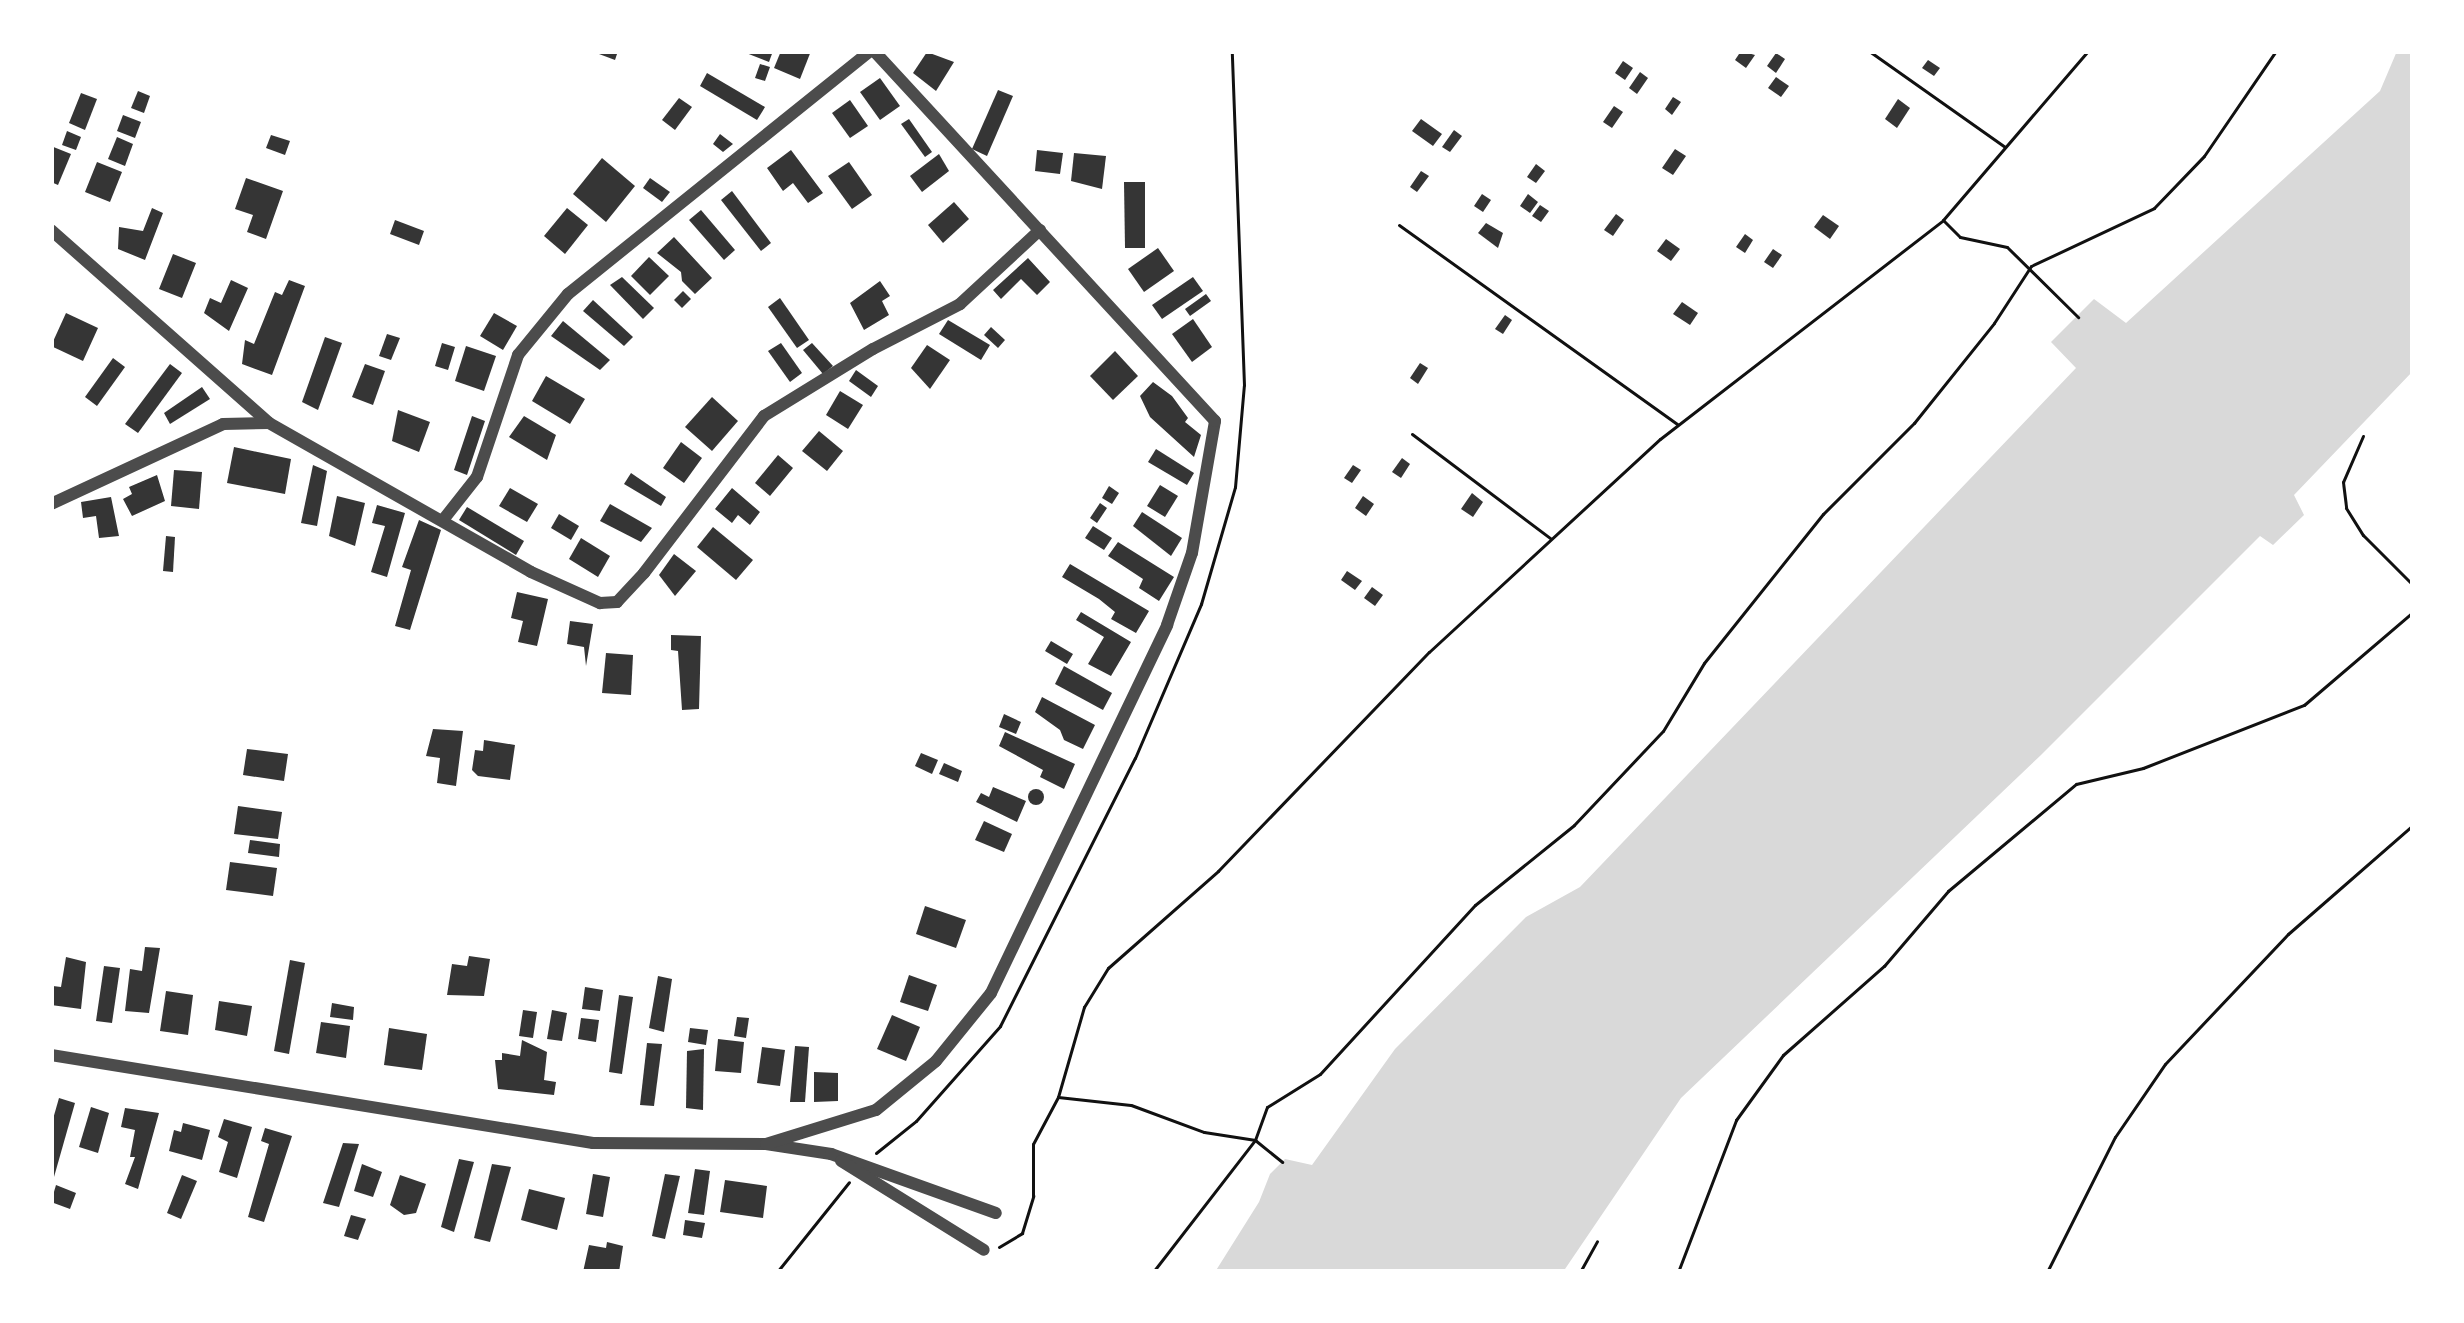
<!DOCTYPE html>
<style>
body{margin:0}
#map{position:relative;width:2464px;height:1323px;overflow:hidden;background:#fff;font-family:Manrope,sans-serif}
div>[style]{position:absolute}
.water>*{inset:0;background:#d9d9d9}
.building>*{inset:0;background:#353535}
.round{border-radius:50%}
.path>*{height:3px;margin:-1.5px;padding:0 1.5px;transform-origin:1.5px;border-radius:1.5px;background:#111}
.minor>*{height:12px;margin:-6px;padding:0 6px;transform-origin:6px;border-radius:6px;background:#4c4c4c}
span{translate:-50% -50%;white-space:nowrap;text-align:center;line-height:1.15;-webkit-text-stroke:12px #fff;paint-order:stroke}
.frame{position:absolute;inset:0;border:54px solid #fff;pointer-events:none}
</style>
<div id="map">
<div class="water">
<div style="clip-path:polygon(2397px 51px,2413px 51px,2413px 371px,2294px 495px,2304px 515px,2273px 545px,2260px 536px,2041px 755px,1681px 1098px,1563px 1272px,1215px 1272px,1259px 1202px,1270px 1174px,1285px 1159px,1312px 1165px,1395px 1049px,1526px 917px,1580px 887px,2076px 368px,2051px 342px,2094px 299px,2126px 323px,2380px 91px)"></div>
</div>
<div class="building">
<div style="clip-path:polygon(591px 51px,618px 51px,615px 60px)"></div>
<div style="clip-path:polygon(741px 51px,773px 51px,769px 62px)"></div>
<div style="clip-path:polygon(781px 51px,811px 51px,800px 79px,774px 68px)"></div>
<div style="clip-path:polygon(1741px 51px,1755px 55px,1746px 68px,1735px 60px)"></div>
<div style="clip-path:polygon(927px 52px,954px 62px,936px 91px,913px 73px)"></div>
<div style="clip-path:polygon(1776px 53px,1785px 59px,1776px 73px,1767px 66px)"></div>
<div style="clip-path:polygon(1928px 60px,1940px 68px,1934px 76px,1922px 68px)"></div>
<div style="clip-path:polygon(1623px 61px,1633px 68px,1625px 80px,1615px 73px)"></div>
<div style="clip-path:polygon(760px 64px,770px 67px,765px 81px,755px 78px)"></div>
<div style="clip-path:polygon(1640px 72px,1648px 78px,1637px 94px,1629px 88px)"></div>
<div style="clip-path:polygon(707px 73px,765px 107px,757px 120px,700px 86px)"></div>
<div style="clip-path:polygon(1776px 77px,1789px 86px,1781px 97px,1768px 88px)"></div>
<div style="clip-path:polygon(880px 78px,900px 106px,880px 120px,860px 92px)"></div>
<div style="clip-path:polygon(998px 90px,1013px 96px,987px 156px,972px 149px)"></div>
<div style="clip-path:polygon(138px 91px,150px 96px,144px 113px,131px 108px)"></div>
<div style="clip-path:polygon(81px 93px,97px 99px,85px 130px,69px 123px)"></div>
<div style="clip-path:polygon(1673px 97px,1681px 102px,1672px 115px,1665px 109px)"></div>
<div style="clip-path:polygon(679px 98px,692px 107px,675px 130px,662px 120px)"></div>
<div style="clip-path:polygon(1898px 99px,1910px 108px,1897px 128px,1885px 119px)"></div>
<div style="clip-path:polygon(850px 100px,868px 126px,850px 138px,832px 113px)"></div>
<div style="clip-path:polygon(1614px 106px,1623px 112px,1612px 128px,1603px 122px)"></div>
<div style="clip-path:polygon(123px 115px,141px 122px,135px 138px,117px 131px)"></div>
<div style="clip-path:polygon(909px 119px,932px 152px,925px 157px,901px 124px)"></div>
<div style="clip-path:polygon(1421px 119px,1442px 134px,1433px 146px,1412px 131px)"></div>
<div style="clip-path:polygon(1454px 130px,1462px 136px,1450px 152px,1442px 147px)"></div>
<div style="clip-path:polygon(67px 131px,81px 137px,76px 150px,62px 145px)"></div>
<div style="clip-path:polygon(720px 134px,733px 144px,723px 152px,713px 144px)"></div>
<div style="clip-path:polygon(271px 135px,290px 141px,285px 155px,266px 148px)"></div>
<div style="clip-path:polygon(117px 137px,133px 144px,125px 166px,108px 159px)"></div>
<div style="clip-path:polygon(51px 146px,71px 154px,58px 185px,51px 182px)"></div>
<div style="clip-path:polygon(1675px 149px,1686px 156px,1673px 175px,1662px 168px)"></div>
<div style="clip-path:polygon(791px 150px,823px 193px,808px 203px,793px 183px,783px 191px,767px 168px)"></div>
<div style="clip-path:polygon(1037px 150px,1063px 153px,1060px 174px,1035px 171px)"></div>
<div style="clip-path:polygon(1074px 153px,1106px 156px,1102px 189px,1071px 181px)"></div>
<div style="clip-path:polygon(939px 154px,949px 171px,922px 192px,910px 176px)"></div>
<div style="clip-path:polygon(602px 158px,635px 186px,606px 222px,573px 194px)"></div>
<div style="clip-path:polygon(97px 162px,122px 172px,110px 202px,85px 192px)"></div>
<div style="clip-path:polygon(849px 162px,872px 195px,852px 209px,828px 176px)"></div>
<div style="clip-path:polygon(1536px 164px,1545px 171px,1536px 183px,1527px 177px)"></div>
<div style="clip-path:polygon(1421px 171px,1429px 176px,1417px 192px,1410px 187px)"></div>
<div style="clip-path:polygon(246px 178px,283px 191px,266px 239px,247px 232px,253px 215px,235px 209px)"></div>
<div style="clip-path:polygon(650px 178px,670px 192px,662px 202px,643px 188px)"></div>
<div style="clip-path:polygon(1124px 182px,1145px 182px,1145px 248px,1125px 248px)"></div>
<div style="clip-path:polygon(732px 191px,771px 243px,761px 251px,721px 200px)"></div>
<div style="clip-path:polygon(1482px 194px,1491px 200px,1483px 212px,1474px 206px)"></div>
<div style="clip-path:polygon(1528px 194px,1538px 202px,1530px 213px,1520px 206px)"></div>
<div style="clip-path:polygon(954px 202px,969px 219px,943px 243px,928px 225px)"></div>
<div style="clip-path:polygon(1540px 205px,1549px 211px,1541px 222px,1532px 216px)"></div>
<div style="clip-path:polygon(152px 208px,163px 213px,145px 260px,118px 249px,119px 227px,143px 231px)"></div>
<div style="clip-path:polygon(567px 208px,588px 225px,565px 254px,544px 236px)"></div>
<div style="clip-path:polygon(701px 210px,735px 250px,724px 260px,689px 220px)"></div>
<div style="clip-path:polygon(1616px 214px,1624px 220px,1613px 236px,1604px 230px)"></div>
<div style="clip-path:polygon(1823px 215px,1839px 226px,1830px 239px,1814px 227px)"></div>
<div style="clip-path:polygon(395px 220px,424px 231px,419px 245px,390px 234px)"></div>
<div style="clip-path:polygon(1486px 223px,1503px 233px,1498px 248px,1478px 233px)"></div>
<div style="clip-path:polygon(1745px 234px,1753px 240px,1745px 253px,1736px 247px)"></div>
<div style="clip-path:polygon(674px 237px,712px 278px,695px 294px,682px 281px,681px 272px,657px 253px)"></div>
<div style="clip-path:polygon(1666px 239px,1680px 249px,1671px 261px,1657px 251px)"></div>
<div style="clip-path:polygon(1158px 248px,1174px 271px,1144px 292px,1128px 269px)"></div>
<div style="clip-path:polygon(1773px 249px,1782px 255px,1773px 268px,1764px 262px)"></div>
<div style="clip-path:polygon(173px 254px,196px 263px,182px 298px,159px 289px)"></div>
<div style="clip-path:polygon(649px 257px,669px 276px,650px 295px,631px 276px)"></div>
<div style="clip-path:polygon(1028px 258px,1050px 282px,1037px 295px,1021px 279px,1001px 299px,993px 290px)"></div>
<div style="clip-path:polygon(622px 277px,654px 308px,643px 319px,610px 285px)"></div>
<div style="clip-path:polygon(1193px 277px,1203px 291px,1162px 319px,1152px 305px)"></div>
<div style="clip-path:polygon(231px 280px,248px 288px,229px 331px,204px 313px,210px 298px,221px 303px)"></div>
<div style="clip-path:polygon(289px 280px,305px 286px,272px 375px,242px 364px,245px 340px,254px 344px,275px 292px,282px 295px)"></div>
<div style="clip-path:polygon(880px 281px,890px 296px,882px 301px,889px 315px,864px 330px,850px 303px)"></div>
<div style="clip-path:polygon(683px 291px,691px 299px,682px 308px,674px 300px)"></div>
<div style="clip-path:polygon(1206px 294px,1211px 301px,1190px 316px,1185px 309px)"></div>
<div style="clip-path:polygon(780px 298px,809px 340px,797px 348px,768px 307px)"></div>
<div style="clip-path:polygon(593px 300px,633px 337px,624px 346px,583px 311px)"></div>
<div style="clip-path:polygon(1682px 302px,1698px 313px,1690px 325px,1673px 314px)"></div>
<div style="clip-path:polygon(66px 313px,98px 328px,83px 361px,51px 346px)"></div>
<div style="clip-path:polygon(494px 313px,517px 326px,503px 350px,480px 336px)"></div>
<div style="clip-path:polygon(1505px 315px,1512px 320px,1503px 334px,1495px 329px)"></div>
<div style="clip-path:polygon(1193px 319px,1212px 347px,1192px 362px,1172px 334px)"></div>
<div style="clip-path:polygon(948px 320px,990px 345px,981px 360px,939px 334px)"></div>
<div style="clip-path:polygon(563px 321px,610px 360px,600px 370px,551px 336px)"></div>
<div style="clip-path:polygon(991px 327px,1005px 340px,998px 348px,984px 335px)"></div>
<div style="clip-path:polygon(387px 334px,400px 338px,391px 360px,379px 356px)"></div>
<div style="clip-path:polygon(325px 337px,342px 343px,318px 410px,302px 402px)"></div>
<div style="clip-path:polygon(442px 343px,455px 347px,448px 370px,435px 366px)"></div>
<div style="clip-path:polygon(781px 343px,802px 373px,790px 382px,768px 351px)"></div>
<div style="clip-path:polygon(812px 343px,833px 366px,823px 374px,803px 350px)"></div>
<div style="clip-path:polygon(927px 345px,950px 360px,930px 389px,911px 368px)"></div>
<div style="clip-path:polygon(466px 346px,496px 356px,484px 391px,455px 381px)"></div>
<div style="clip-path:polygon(1115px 351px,1138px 376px,1113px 400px,1090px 376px)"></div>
<div style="clip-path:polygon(113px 358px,125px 367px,97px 406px,85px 397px)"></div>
<div style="clip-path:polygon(1420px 363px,1428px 368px,1418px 384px,1410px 378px)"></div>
<div style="clip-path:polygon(170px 364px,182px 373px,138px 433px,125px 424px)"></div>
<div style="clip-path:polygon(365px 364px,385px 371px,373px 405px,352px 397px)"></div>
<div style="clip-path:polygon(856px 370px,878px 386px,871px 397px,849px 381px)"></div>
<div style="clip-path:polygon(546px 376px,585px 399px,570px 424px,532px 401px)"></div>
<div style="clip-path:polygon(1153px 382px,1172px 396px,1188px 418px,1185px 422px,1201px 435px,1194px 457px,1150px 417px,1140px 396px)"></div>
<div style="clip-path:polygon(202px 387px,210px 399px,170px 424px,164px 413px)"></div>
<div style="clip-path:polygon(840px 391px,863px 405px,848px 429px,826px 415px)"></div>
<div style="clip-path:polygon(712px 397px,738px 421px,712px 451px,685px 427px)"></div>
<div style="clip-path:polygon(398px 410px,430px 422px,419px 452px,392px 441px)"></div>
<div style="clip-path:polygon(472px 416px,485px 421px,467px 475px,454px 470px)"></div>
<div style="clip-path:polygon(524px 416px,556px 435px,547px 460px,509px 437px)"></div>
<div style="clip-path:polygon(819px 431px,843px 451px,827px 471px,802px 451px)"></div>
<div style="clip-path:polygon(681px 442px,702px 458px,684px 483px,663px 468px)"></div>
<div style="clip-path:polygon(234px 447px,291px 459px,285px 494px,227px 483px)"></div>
<div style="clip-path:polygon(1156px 449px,1194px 473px,1187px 485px,1148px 462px)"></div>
<div style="clip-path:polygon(778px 455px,793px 468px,770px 496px,755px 483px)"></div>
<div style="clip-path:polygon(1402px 458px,1410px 464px,1401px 478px,1392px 472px)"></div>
<div style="clip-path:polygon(313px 465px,327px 471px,317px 526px,301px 523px)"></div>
<div style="clip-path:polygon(1353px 465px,1361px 470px,1352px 483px,1344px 478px)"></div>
<div style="clip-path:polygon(174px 470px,202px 472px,199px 509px,171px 506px)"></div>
<div style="clip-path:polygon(631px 473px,666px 497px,661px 506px,624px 484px)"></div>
<div style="clip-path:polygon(157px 475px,165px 501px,132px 516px,123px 499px,132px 494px,129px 487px)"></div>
<div style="clip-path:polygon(1160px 485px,1178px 496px,1165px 517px,1147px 506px)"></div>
<div style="clip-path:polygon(1109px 486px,1119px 493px,1112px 504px,1102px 498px)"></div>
<div style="clip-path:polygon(510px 488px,538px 504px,527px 522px,499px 506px)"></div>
<div style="clip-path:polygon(732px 488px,760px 512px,750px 525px,738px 515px,732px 523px,715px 509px)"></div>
<div style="clip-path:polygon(1472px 493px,1483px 502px,1473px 517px,1461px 509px)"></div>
<div style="clip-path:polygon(337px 496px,365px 503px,355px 546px,329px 536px)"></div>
<div style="clip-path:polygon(1363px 496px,1374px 504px,1366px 516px,1355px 508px)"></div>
<div style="clip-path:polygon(111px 497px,119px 536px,99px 538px,96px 516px,83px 518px,81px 502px)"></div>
<div style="clip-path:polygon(1100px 503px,1107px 508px,1097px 523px,1090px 518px)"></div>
<div style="clip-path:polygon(610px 504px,652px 528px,641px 542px,600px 521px)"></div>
<div style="clip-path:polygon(377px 505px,405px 513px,387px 577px,371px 572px,385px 526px,372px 523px)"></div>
<div style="clip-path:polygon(467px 507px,524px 541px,516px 555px,459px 520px)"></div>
<div style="clip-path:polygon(1142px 512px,1182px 538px,1171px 556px,1133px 526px)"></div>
<div style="clip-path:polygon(559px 514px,579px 526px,571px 540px,551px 528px)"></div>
<div style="clip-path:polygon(419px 520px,441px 530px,410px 630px,395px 626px,411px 570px,402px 567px)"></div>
<div style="clip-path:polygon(1093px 526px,1112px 538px,1104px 550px,1085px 538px)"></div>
<div style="clip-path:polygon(713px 527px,753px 560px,736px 580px,697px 547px)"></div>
<div style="clip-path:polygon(166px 536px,175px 537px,173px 572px,163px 571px)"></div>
<div style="clip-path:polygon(581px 538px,610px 556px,598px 577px,569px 559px)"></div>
<div style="clip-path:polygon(1118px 542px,1174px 577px,1159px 601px,1139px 588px,1143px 579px,1108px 556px)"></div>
<div style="clip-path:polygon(674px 554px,696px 571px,675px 596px,659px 575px)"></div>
<div style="clip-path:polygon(1070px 564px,1149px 611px,1136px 633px,1111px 619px,1115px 612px,1099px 599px,1062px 577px)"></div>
<div style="clip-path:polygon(1347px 571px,1362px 581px,1355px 590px,1341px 580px)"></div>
<div style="clip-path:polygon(1372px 587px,1383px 595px,1375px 606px,1364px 598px)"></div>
<div style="clip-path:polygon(517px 592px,548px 599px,537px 646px,518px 642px,523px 621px,511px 618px)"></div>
<div style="clip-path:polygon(1081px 612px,1131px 642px,1111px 676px,1088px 664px,1104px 637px,1076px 620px)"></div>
<div style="clip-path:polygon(570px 621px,593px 624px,586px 666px,584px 647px,567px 644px)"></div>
<div style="clip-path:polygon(671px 635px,701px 636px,699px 709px,682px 710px,678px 651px,671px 650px)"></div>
<div style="clip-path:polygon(1051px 641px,1073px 654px,1067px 664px,1045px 651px)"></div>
<div style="clip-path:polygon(606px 653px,633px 655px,631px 695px,602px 693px)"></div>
<div style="clip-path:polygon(1064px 666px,1112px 693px,1103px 710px,1055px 684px)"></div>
<div style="clip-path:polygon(1042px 697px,1095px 725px,1083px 749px,1064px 740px,1060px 730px,1035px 712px)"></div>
<div style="clip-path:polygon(1004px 714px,1021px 722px,1016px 734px,999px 727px)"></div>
<div style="clip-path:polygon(433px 729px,463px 731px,456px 786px,437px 783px,440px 758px,426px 756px)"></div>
<div style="clip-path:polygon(1005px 732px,1075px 764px,1064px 789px,1040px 777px,1043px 770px,999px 746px)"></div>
<div style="clip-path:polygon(484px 740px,515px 745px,510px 780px,478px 776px,472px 770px,475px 750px,483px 751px)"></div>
<div style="clip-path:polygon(247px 749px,288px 754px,284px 781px,243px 775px)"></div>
<div style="clip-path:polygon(921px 753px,938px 760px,932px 774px,915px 766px)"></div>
<div style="clip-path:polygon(944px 763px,962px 771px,958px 782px,939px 774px)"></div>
<div style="clip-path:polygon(993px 787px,1026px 801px,1017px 822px,976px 802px,981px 793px,989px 797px)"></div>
<div class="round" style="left:1028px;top:789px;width:16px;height:16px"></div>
<div style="clip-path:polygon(238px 806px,282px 812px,278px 839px,234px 834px)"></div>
<div style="clip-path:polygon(984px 821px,1012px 834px,1004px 852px,975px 840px)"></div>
<div style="clip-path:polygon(250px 840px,280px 844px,279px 857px,248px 853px)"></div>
<div style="clip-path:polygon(230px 862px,277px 868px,273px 896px,226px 890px)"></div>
<div style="clip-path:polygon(925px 906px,966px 920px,956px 948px,916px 934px)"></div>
<div style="clip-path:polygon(145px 947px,160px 948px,149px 1013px,125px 1011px,130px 969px,142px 971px)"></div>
<div style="clip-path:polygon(469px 956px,490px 959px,484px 996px,447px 995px,452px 964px,467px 966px)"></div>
<div style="clip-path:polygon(66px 957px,86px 962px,81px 1009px,51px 1005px,53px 986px,61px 987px)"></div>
<div style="clip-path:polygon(290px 960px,305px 963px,289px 1054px,274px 1051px)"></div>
<div style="clip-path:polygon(104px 966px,120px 968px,112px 1023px,96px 1021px)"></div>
<div style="clip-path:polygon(909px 975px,937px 985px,928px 1011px,900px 1002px)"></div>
<div style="clip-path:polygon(658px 976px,672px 979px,664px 1032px,649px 1028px)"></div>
<div style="clip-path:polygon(585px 987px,603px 990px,600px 1011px,582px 1009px)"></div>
<div style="clip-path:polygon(166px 991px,193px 995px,188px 1035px,160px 1031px)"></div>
<div style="clip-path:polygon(619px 995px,633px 997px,622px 1074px,609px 1072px)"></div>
<div style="clip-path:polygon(219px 1001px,252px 1006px,247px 1036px,215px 1030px)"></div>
<div style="clip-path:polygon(332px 1003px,354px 1007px,353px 1020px,330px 1017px)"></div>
<div style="clip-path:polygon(523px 1010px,537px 1012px,533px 1038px,519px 1036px)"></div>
<div style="clip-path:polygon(552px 1010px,567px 1013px,562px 1041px,547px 1039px)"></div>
<div style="clip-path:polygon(892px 1015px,920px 1027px,906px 1061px,877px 1049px)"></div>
<div style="clip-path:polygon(737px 1017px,749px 1018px,746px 1038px,734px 1036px)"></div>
<div style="clip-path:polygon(581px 1018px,599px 1020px,596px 1042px,578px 1039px)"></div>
<div style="clip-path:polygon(321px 1022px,350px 1026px,346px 1058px,316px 1053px)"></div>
<div style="clip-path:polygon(389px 1028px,427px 1034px,422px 1070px,384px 1065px)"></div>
<div style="clip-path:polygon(690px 1028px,708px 1030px,706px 1045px,688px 1042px)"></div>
<div style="clip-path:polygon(718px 1039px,744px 1042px,741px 1073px,715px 1071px)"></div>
<div style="clip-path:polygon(522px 1040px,547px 1052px,544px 1080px,556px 1082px,554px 1095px,498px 1089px,495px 1060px,502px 1060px,502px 1053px,520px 1056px)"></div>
<div style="clip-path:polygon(647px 1043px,662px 1044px,654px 1106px,640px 1105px)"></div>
<div style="clip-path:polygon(795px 1046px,809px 1047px,805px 1102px,790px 1102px)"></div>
<div style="clip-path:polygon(762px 1047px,785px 1050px,780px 1086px,757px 1083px)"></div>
<div style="clip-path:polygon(704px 1049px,703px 1110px,686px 1108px,687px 1051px)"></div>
<div style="clip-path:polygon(814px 1072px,838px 1073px,838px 1101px,814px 1102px)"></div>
<div style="clip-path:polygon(59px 1098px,75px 1103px,52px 1184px,51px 1126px)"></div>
<div style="clip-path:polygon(91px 1107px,109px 1113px,98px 1153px,79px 1147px)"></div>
<div style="clip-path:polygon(125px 1108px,159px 1113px,138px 1189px,125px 1184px,135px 1157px,130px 1157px,135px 1130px,121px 1127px)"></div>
<div style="clip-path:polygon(224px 1119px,252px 1127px,237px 1178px,219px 1172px,228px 1142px,218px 1137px)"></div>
<div style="clip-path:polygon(183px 1123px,210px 1130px,202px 1160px,169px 1151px,174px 1130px,181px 1132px)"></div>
<div style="clip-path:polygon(265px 1128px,292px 1136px,264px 1222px,248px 1217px,269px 1144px,261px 1141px)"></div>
<div style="clip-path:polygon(343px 1143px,359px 1144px,339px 1207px,323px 1203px)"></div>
<div style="clip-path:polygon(459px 1159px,474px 1162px,454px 1232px,441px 1227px)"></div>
<div style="clip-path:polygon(362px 1164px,382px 1172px,373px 1197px,354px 1191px)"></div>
<div style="clip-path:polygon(492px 1164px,511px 1167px,490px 1242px,474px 1238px)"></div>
<div style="clip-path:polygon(695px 1169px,710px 1171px,704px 1215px,688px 1213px)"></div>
<div style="clip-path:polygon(593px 1174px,610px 1177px,603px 1217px,586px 1214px)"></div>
<div style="clip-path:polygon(665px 1174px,680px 1176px,665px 1239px,652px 1236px)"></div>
<div style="clip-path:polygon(182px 1175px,197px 1181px,181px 1219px,167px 1213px)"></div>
<div style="clip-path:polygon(400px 1175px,426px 1184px,416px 1213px,404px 1215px,390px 1205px)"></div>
<div style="clip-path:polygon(725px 1180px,767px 1186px,763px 1218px,720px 1212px)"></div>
<div style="clip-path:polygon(56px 1185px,76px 1193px,70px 1209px,51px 1202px)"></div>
<div style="clip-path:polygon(529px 1189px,565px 1198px,557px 1230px,521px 1220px)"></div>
<div style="clip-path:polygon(351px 1215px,366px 1219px,358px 1240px,344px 1236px)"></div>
<div style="clip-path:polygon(685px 1220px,705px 1223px,702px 1238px,683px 1235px)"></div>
<div style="clip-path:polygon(607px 1242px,623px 1246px,619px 1272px,583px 1272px,589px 1245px,606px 1248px)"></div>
</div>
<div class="path">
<div style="left:1869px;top:51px;width:166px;rotate:35.2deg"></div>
<div style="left:1943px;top:220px;width:24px;rotate:45deg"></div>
<div style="left:1960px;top:237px;width:48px;rotate:12deg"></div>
<div style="left:2007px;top:247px;width:100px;rotate:44.6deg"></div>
<div style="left:1399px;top:225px;width:342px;rotate:35.6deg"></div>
<div style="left:1412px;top:434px;width:173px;rotate:37deg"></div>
<div style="left:2363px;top:436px;width:50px;rotate:113.5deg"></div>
<div style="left:2343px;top:482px;width:26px;rotate:83deg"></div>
<div style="left:2346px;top:508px;width:32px;rotate:58deg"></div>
<div style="left:2363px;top:535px;width:71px;rotate:45deg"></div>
<div style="left:1058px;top:1097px;width:73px;rotate:6.3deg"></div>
<div style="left:1131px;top:1105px;width:78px;rotate:20.3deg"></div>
<div style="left:1204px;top:1132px;width:52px;rotate:8.9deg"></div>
<div style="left:1255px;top:1140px;width:35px;rotate:39deg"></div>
<div style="left:876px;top:1153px;width:51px;rotate:-38.7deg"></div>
<div style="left:916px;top:1121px;width:127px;rotate:-48.5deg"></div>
<div style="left:1000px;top:1026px;width:300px;rotate:-63.3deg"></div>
<div style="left:1135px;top:758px;width:168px;rotate:-66.8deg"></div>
<div style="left:1201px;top:604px;width:122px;rotate:-73.8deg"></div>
<div style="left:1235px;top:487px;width:102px;rotate:-85deg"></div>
<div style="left:1244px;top:385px;width:334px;rotate:-92.1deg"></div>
<div style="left:999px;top:1247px;width:27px;rotate:-31deg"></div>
<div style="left:1022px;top:1233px;width:39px;rotate:-73deg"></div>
<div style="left:1033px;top:1196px;width:52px;rotate:-90deg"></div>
<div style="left:1033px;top:1144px;width:53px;rotate:-62deg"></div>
<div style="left:1058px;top:1097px;width:94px;rotate:-73.9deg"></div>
<div style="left:1084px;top:1007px;width:46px;rotate:-58.4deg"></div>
<div style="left:1108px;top:968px;width:147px;rotate:-41.4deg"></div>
<div style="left:1218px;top:871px;width:304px;rotate:-46.1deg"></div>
<div style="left:1429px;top:652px;width:314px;rotate:-42.7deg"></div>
<div style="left:1660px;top:439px;width:358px;rotate:-37.7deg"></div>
<div style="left:1943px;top:220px;width:223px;rotate:-49.4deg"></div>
<div style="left:777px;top:1272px;width:115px;rotate:-51.3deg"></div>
<div style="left:1153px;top:1272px;width:167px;rotate:-52.3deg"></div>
<div style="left:1255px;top:1140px;width:35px;rotate:-70deg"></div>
<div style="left:1267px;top:1107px;width:62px;rotate:-31.9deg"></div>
<div style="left:1320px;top:1074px;width:229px;rotate:-47.5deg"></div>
<div style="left:1475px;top:905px;width:127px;rotate:-38.9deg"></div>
<div style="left:1574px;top:825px;width:129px;rotate:-46.6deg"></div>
<div style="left:1663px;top:731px;width:79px;rotate:-58.9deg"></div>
<div style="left:1704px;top:663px;width:191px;rotate:-51.4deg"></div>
<div style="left:1823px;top:514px;width:129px;rotate:-45deg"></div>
<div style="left:1914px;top:423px;width:128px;rotate:-51.3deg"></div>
<div style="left:1994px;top:323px;width:68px;rotate:-57deg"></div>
<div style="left:2031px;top:266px;width:136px;rotate:-25.2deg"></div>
<div style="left:2154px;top:208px;width:72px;rotate:-46.1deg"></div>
<div style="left:2204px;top:156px;width:127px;rotate:-55.6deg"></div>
<div style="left:1580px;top:1272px;width:35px;rotate:-61deg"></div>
<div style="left:1678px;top:1272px;width:163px;rotate:-69.1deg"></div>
<div style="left:1736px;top:1120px;width:80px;rotate:-54.1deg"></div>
<div style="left:1783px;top:1055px;width:135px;rotate:-41.4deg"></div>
<div style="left:1884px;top:966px;width:99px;rotate:-49.5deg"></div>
<div style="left:1948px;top:891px;width:167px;rotate:-39.9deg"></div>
<div style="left:2076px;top:784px;width:69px;rotate:-13.4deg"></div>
<div style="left:2143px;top:768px;width:173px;rotate:-21.4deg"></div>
<div style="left:2304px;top:705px;width:143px;rotate:-40.5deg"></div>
<div style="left:2047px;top:1272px;width:151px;rotate:-63.3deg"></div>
<div style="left:2115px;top:1137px;width:88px;rotate:-55.6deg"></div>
<div style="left:2165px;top:1064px;width:179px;rotate:-46.6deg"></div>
<div style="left:2288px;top:934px;width:166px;rotate:-41.1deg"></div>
</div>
<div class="minor">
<div style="left:51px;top:230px;width:291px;rotate:41.5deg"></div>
<div style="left:269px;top:423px;width:301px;rotate:29.6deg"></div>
<div style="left:531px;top:572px;width:76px;rotate:24.2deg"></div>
<div style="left:600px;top:603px;width:17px;rotate:-3deg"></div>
<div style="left:617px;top:602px;width:40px;rotate:-47deg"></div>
<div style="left:644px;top:573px;width:198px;rotate:-52.6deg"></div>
<div style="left:764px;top:416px;width:128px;rotate:-31.6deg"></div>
<div style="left:873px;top:349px;width:98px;rotate:-27.3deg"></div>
<div style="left:960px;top:304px;width:109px;rotate:-42.8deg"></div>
<div style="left:51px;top:504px;width:190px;rotate:-24.9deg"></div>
<div style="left:223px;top:424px;width:46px;rotate:-1.2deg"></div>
<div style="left:443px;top:520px;width:55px;rotate:-51.7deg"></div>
<div style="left:477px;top:477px;width:129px;rotate:-71.4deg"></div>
<div style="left:518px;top:355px;width:79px;rotate:-50.7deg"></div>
<div style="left:568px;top:294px;width:388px;rotate:-38.8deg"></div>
<div style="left:51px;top:1055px;width:549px;rotate:9.22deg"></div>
<div style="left:593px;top:1143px;width:173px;rotate:0.3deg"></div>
<div style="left:766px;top:1144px;width:66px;rotate:8.7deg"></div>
<div style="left:831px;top:1154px;width:175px;rotate:19.7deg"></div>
<div style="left:766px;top:1144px;width:115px;rotate:-17.2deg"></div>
<div style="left:876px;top:1110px;width:77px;rotate:-39.2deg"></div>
<div style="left:936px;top:1061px;width:87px;rotate:-51deg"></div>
<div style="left:991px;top:993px;width:408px;rotate:-64.4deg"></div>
<div style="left:1167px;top:625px;width:76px;rotate:-70.9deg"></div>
<div style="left:1192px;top:553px;width:134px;rotate:-80.1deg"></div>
<div style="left:1215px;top:421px;width:503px;rotate:-132.66deg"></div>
<div style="left:841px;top:1161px;width:168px;rotate:31.9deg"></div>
</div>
<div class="frame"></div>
</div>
